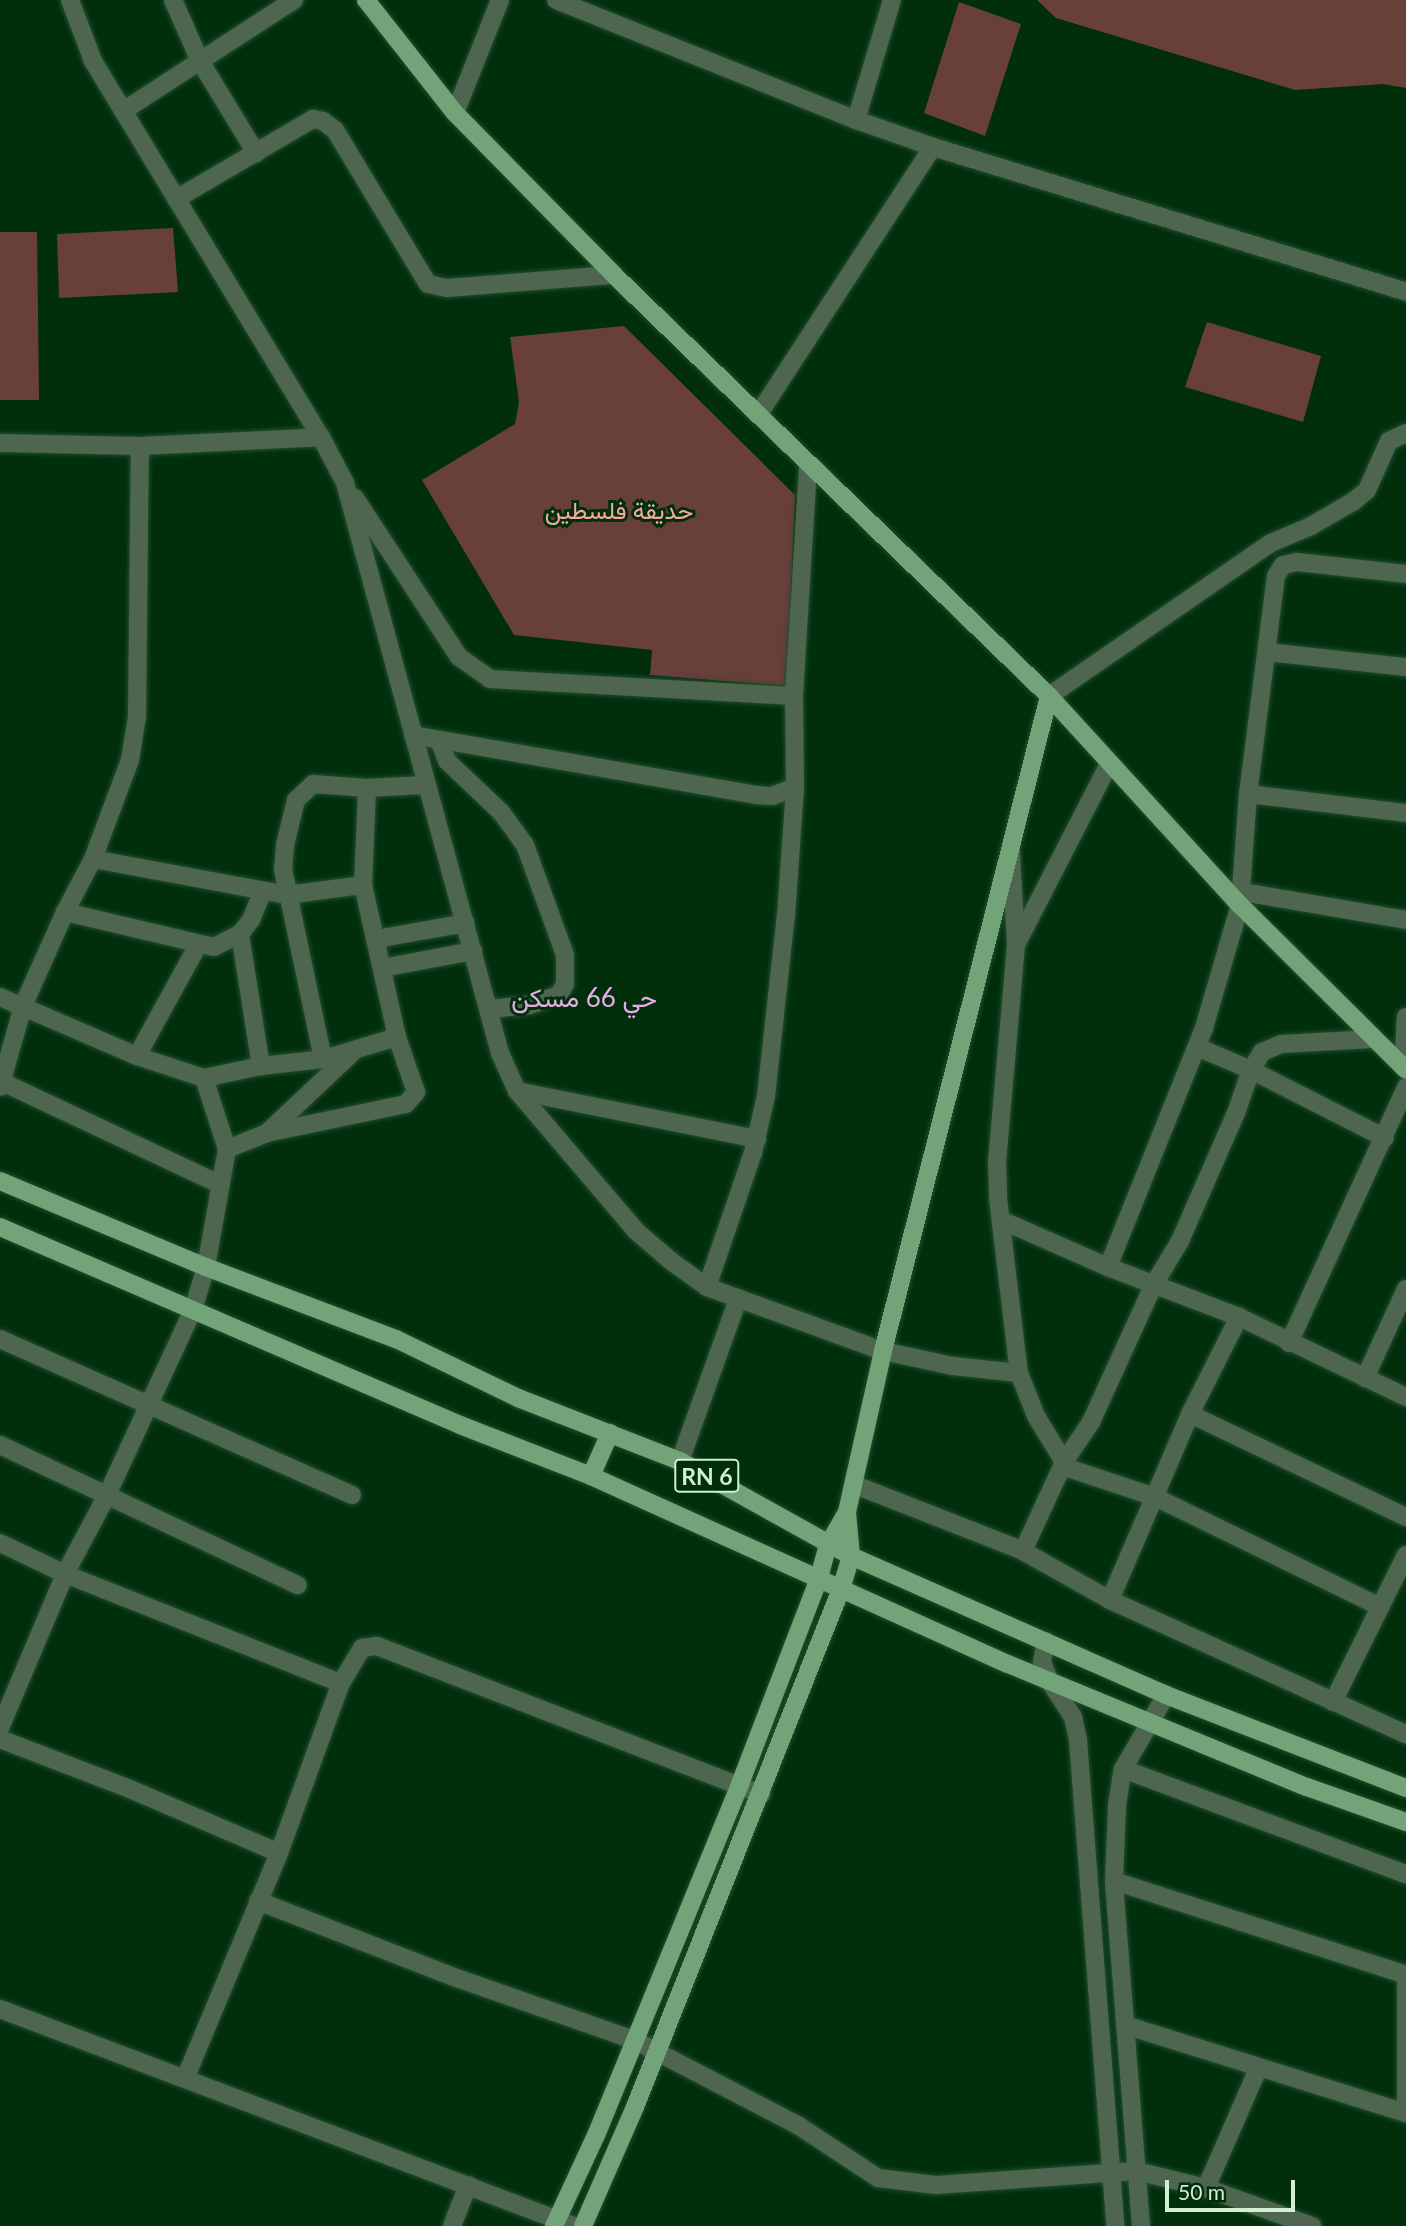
<!DOCTYPE html>
<meta charset="utf-8">
<style>
body{margin:0}
#map{position:relative;width:1406px;height:2226px;overflow:hidden;background:#012f0c;font-family:Lato,Vazirmatn,sans-serif}
div>[style]{position:absolute}
.green>*{inset:0;background:#693f3a}
.roads{filter:drop-shadow(0 0 2px #224e2c) drop-shadow(0 0 2px #224e2c)}
.minor>*{height:18px;margin:-9px;padding:0 9px;transform-origin:9px;border-radius:9px;background:#4e6550}
.major>*{height:18px;margin:-9px;padding:0 9px;transform-origin:9px;border-radius:9px;background:#73a378}
span{translate:-50% -50%;white-space:nowrap;text-align:center;line-height:1.15;-webkit-text-stroke:6px #012f0c;paint-order:stroke}
.shield-label span{padding:2px 5px;background:#012f0c;border:2px solid;border-radius:5px;-webkit-text-stroke-width:0}
.shield-label{font-size:23px;color:#d2efd4;font-weight:700}
.park-label{font-size:24px;color:#f5a99f}
.neighbourhood-label{font-size:26px;color:#e6ace4}
.scale{position:absolute;left:1165px;top:2180px;width:130px;height:32px;box-sizing:border-box;border:4px solid #d2efd4;border-top:0;padding-left:9px;font-size:21px;line-height:24px;white-space:nowrap;color:#d2efd4;-webkit-text-stroke:5px #012f0c;paint-order:stroke}
</style>
<div id="map">
<div class="green">
<div style="clip-path:polygon(1037px 0,1406px 0,1406px 88px,1383px 84px,1295px 90px,1056px 18px)"></div>
<div style="clip-path:polygon(959px 2px,1021px 24px,985px 136px,924px 113px)"></div>
<div style="clip-path:polygon(173px 228px,178px 292px,59px 298px,57px 234px)"></div>
<div style="clip-path:polygon(0 232px,37px 232px,39px 400px,0 400px)"></div>
<div style="clip-path:polygon(1207px 322px,1321px 356px,1303px 422px,1185px 387px)"></div>
<div style="clip-path:polygon(624px 326px,795px 495px,787px 686px,650px 675px,652px 650px,514px 635px,422px 480px,515px 424px,519px 402px,510px 337px)"></div>
</div>
<div class="roads">
<div class="minor">
<div style="left:70px;top:0;width:65px;rotate:69.3deg"></div>
<div style="left:93px;top:61px;width:440px;rotate:58.8deg"></div>
<div style="left:321px;top:437px;width:52px;rotate:62.4deg"></div>
<div style="left:345px;top:483px;width:591px;rotate:74.79deg"></div>
<div style="left:500px;top:1053px;width:42px;rotate:65.9deg"></div>
<div style="left:517px;top:1091px;width:184px;rotate:49.6deg"></div>
<div style="left:636px;top:1231px;width:46px;rotate:40.6deg"></div>
<div style="left:671px;top:1261px;width:44px;rotate:35.8deg"></div>
<div style="left:707px;top:1287px;width:187px;rotate:20deg"></div>
<div style="left:883px;top:1351px;width:72px;rotate:12.1deg"></div>
<div style="left:953px;top:1366px;width:66px;rotate:6.1deg"></div>
<div style="left:173px;top:0;width:67px;rotate:66.1deg"></div>
<div style="left:200px;top:61px;width:108px;rotate:58.7deg"></div>
<div style="left:556px;top:0;width:323px;rotate:21.8deg"></div>
<div style="left:856px;top:120px;width:82px;rotate:19.3deg"></div>
<div style="left:933px;top:147px;width:495px;rotate:17deg"></div>
<div style="left:123px;top:111px;width:204px;rotate:-33deg"></div>
<div style="left:455px;top:113px;width:122px;rotate:-68.3deg"></div>
<div style="left:856px;top:120px;width:125px;rotate:-73.3deg"></div>
<div style="left:176px;top:199px;width:159px;rotate:-30.3deg"></div>
<div style="left:313px;top:119px;width:10px;rotate:11deg"></div>
<div style="left:323px;top:121px;width:15px;rotate:37deg"></div>
<div style="left:335px;top:130px;width:180px;rotate:58.9deg"></div>
<div style="left:428px;top:284px;width:19px;rotate:12deg"></div>
<div style="left:447px;top:288px;width:168px;rotate:-4.5deg"></div>
<div style="left:758px;top:415px;width:320px;rotate:-56.9deg"></div>
<div style="left:0;top:443px;width:140px;rotate:1.2deg"></div>
<div style="left:140px;top:446px;width:181px;rotate:-2.8deg"></div>
<div style="left:355px;top:498px;width:190px;rotate:56.8deg"></div>
<div style="left:459px;top:657px;width:38px;rotate:35deg"></div>
<div style="left:490px;top:679px;width:304px;rotate:3.2deg"></div>
<div style="left:1267px;top:652px;width:140px;rotate:6.2deg"></div>
<div style="left:1049px;top:696px;width:270px;rotate:-34.6deg"></div>
<div style="left:1271px;top:543px;width:43px;rotate:-23deg"></div>
<div style="left:1311px;top:526px;width:50px;rotate:-30.2deg"></div>
<div style="left:1354px;top:501px;width:17px;rotate:-40deg"></div>
<div style="left:1367px;top:490px;width:54px;rotate:-65.8deg"></div>
<div style="left:1389px;top:441px;width:19px;rotate:-25deg"></div>
<div style="left:413px;top:735px;width:348px;rotate:9.9deg"></div>
<div style="left:756px;top:795px;width:16px;rotate:4deg"></div>
<div style="left:772px;top:796px;width:25px;rotate:-21deg"></div>
<div style="left:795px;top:787px;width:91px;rotate:-90.6deg"></div>
<div style="left:794px;top:696px;width:231px;rotate:-86.5deg"></div>
<div style="left:439px;top:740px;width:22px;rotate:69deg"></div>
<div style="left:447px;top:761px;width:74px;rotate:43.4deg"></div>
<div style="left:501px;top:812px;width:41px;rotate:54deg"></div>
<div style="left:525px;top:845px;width:117px;rotate:70deg"></div>
<div style="left:565px;top:955px;width:29px;rotate:90deg"></div>
<div style="left:565px;top:984px;width:13px;rotate:119deg"></div>
<div style="left:559px;top:995px;width:31px;rotate:161deg"></div>
<div style="left:530px;top:1005px;width:41px;rotate:174.4deg"></div>
<div style="left:1248px;top:794px;width:159px;rotate:6.9deg"></div>
<div style="left:1011px;top:852px;width:93px;rotate:86.9deg"></div>
<div style="left:1016px;top:945px;width:218px;rotate:95deg"></div>
<div style="left:997px;top:1162px;width:36px;rotate:88deg"></div>
<div style="left:998px;top:1198px;width:176px;rotate:83.2deg"></div>
<div style="left:1019px;top:1373px;width:46px;rotate:68.4deg"></div>
<div style="left:1036px;top:1416px;width:54px;rotate:58.7deg"></div>
<div style="left:1064px;top:1462px;width:98px;rotate:114.7deg"></div>
<div style="left:93px;top:859px;width:197px;rotate:10.5deg"></div>
<div style="left:287px;top:895px;width:77px;rotate:-7.5deg"></div>
<div style="left:1242px;top:892px;width:166px;rotate:9.7deg"></div>
<div style="left:65px;top:912px;width:153px;rotate:13.2deg"></div>
<div style="left:214px;top:947px;width:29px;rotate:-27deg"></div>
<div style="left:240px;top:934px;width:18px;rotate:-52deg"></div>
<div style="left:251px;top:920px;width:31px;rotate:-68deg"></div>
<div style="left:240px;top:934px;width:134px;rotate:81deg"></div>
<div style="left:376px;top:939px;width:91px;rotate:-10.1deg"></div>
<div style="left:1016px;top:945px;width:203px;rotate:-62.8deg"></div>
<div style="left:382px;top:968px;width:93px;rotate:-10.6deg"></div>
<div style="left:0;top:997px;width:149px;rotate:23.3deg"></div>
<div style="left:137px;top:1056px;width:71px;rotate:18.2deg"></div>
<div style="left:204px;top:1078px;width:58px;rotate:-11.9deg"></div>
<div style="left:261px;top:1066px;width:62px;rotate:-6.4deg"></div>
<div style="left:323px;top:1059px;width:77px;rotate:-16.6deg"></div>
<div style="left:1372px;top:1039px;width:91px;rotate:176.9deg"></div>
<div style="left:1281px;top:1044px;width:21px;rotate:157deg"></div>
<div style="left:1262px;top:1052px;width:21px;rotate:121deg"></div>
<div style="left:1251px;top:1070px;width:150px;rotate:26.9deg"></div>
<div style="left:1404px;top:1052px;width:35px;rotate:-87deg"></div>
<div style="left:137px;top:1056px;width:127px;rotate:-61.2deg"></div>
<div style="left:323px;top:1059px;width:193px;rotate:-101.9deg"></div>
<div style="left:283px;top:870px;width:25px;rotate:-85deg"></div>
<div style="left:285px;top:845px;width:46px;rotate:-76.3deg"></div>
<div style="left:296px;top:800px;width:23px;rotate:-43deg"></div>
<div style="left:313px;top:784px;width:54px;rotate:4.2deg"></div>
<div style="left:367px;top:788px;width:58px;rotate:-3deg"></div>
<div style="left:0;top:1081px;width:244px;rotate:25.2deg"></div>
<div style="left:0;top:1087px;width:84px;rotate:-74.1deg"></div>
<div style="left:23px;top:1006px;width:103px;rotate:-65.9deg"></div>
<div style="left:65px;top:912px;width:60px;rotate:-62.2deg"></div>
<div style="left:93px;top:859px;width:106px;rotate:-69.5deg"></div>
<div style="left:130px;top:760px;width:44px;rotate:-80.8deg"></div>
<div style="left:137px;top:717px;width:271px;rotate:-89.4deg"></div>
<div style="left:517px;top:1091px;width:245px;rotate:11.3deg"></div>
<div style="left:267px;top:1133px;width:142px;rotate:-11.8deg"></div>
<div style="left:406px;top:1104px;width:16px;rotate:-50deg"></div>
<div style="left:416px;top:1092px;width:58px;rotate:-109.1deg"></div>
<div style="left:397px;top:1037px;width:156px;rotate:-102.6deg"></div>
<div style="left:363px;top:885px;width:97px;rotate:-87.6deg"></div>
<div style="left:227px;top:1149px;width:43px;rotate:-21.8deg"></div>
<div style="left:267px;top:1133px;width:117px;rotate:-43.3deg"></div>
<div style="left:1001px;top:1220px;width:117px;rotate:23.7deg"></div>
<div style="left:1108px;top:1267px;width:140px;rotate:20.9deg"></div>
<div style="left:1239px;top:1317px;width:185px;rotate:25.6deg"></div>
<div style="left:1108px;top:1267px;width:258px;rotate:-68.1deg"></div>
<div style="left:1204px;top:1028px;width:128px;rotate:-73.7deg"></div>
<div style="left:1240px;top:905px;width:111px;rotate:-85.9deg"></div>
<div style="left:1248px;top:794px;width:220px;rotate:-82.7deg"></div>
<div style="left:1276px;top:576px;width:13px;rotate:-58deg"></div>
<div style="left:1283px;top:565px;width:14px;rotate:-12deg"></div>
<div style="left:1297px;top:562px;width:110px;rotate:6.3deg"></div>
<div style="left:707px;top:1287px;width:142px;rotate:-71.1deg"></div>
<div style="left:753px;top:1153px;width:58px;rotate:-77.2deg"></div>
<div style="left:766px;top:1096px;width:181px;rotate:-83.7deg"></div>
<div style="left:786px;top:916px;width:129px;rotate:-86deg"></div>
<div style="left:0;top:1339px;width:385px;rotate:23.9deg"></div>
<div style="left:1289px;top:1343px;width:281px;rotate:-65.4deg"></div>
<div style="left:1365px;top:1378px;width:98px;rotate:-65.3deg"></div>
<div style="left:1190px;top:1414px;width:239px;rotate:25.5deg"></div>
<div style="left:0;top:1445px;width:329px;rotate:25.2deg"></div>
<div style="left:680px;top:1461px;width:172px;rotate:-70.3deg"></div>
<div style="left:1064px;top:1462px;width:48px;rotate:-56deg"></div>
<div style="left:1091px;top:1422px;width:152px;rotate:-65.5deg"></div>
<div style="left:1154px;top:1284px;width:50px;rotate:-58.8deg"></div>
<div style="left:1180px;top:1241px;width:140px;rotate:-66.4deg"></div>
<div style="left:1236px;top:1113px;width:46px;rotate:-70.8deg"></div>
<div style="left:1251px;top:1070px;width:59px;rotate:-156.9deg"></div>
<div style="left:1062px;top:1466px;width:98px;rotate:18.4deg"></div>
<div style="left:1155px;top:1497px;width:251px;rotate:26deg"></div>
<div style="left:855px;top:1485px;width:180px;rotate:21.4deg"></div>
<div style="left:1023px;top:1551px;width:100px;rotate:29.4deg"></div>
<div style="left:1110px;top:1600px;width:325px;rotate:24.4deg"></div>
<div style="left:0;top:1543px;width:72px;rotate:25.5deg"></div>
<div style="left:65px;top:1574px;width:297px;rotate:21.6deg"></div>
<div style="left:1110px;top:1600px;width:202px;rotate:-66.7deg"></div>
<div style="left:1190px;top:1414px;width:109px;rotate:-63.2deg"></div>
<div style="left:1046px;top:1641px;width:21px;rotate:101deg"></div>
<div style="left:1042px;top:1662px;width:22px;rotate:68deg"></div>
<div style="left:1050px;top:1682px;width:42px;rotate:56.7deg"></div>
<div style="left:1073px;top:1717px;width:24px;rotate:78deg"></div>
<div style="left:1078px;top:1740px;width:487px;rotate:85.6deg"></div>
<div style="left:1333px;top:1702px;width:164px;rotate:-63.6deg"></div>
<div style="left:0;top:1728px;width:167px;rotate:-67.1deg"></div>
<div style="left:65px;top:1574px;width:89px;rotate:-62deg"></div>
<div style="left:107px;top:1495px;width:204px;rotate:-65.1deg"></div>
<div style="left:193px;top:1310px;width:45px;rotate:-73.2deg"></div>
<div style="left:206px;top:1267px;width:120px;rotate:-79.9deg"></div>
<div style="left:227px;top:1149px;width:75px;rotate:-107.9deg"></div>
<div style="left:0;top:1739px;width:139px;rotate:21deg"></div>
<div style="left:130px;top:1789px;width:162px;rotate:23.2deg"></div>
<div style="left:1123px;top:1769px;width:302px;rotate:20.4deg"></div>
<div style="left:1114px;top:1881px;width:307px;rotate:17.8deg"></div>
<div style="left:258px;top:1901px;width:207px;rotate:21.2deg"></div>
<div style="left:451px;top:1976px;width:194px;rotate:19.3deg"></div>
<div style="left:634px;top:2040px;width:186px;rotate:27.5deg"></div>
<div style="left:799px;top:2126px;width:95px;rotate:33.4deg"></div>
<div style="left:878px;top:2178px;width:58px;rotate:6.9deg"></div>
<div style="left:936px;top:2185px;width:201px;rotate:-4deg"></div>
<div style="left:1137px;top:2171px;width:71px;rotate:13.8deg"></div>
<div style="left:1206px;top:2188px;width:113px;rotate:19.7deg"></div>
<div style="left:0;top:2009px;width:614px;rotate:20.71deg"></div>
<div style="left:1125px;top:2025px;width:294px;rotate:17.4deg"></div>
<div style="left:185px;top:2079px;width:245px;rotate:-67.4deg"></div>
<div style="left:279px;top:1853px;width:181px;rotate:-70deg"></div>
<div style="left:341px;top:1683px;width:41px;rotate:-59deg"></div>
<div style="left:362px;top:1648px;width:15px;rotate:-8deg"></div>
<div style="left:377px;top:1646px;width:412px;rotate:21.1deg"></div>
<div style="left:1406px;top:2113px;width:135px;rotate:-90deg"></div>
<div style="left:1206px;top:2188px;width:130px;rotate:-66.4deg"></div>
<div style="left:452px;top:2226px;width:44px;rotate:-68.7deg"></div>
<div style="left:1141px;top:2226px;width:346px;rotate:-94.5deg"></div>
<div style="left:1114px;top:1881px;width:76px;rotate:-87.7deg"></div>
<div style="left:1117px;top:1805px;width:36px;rotate:-81deg"></div>
<div style="left:1123px;top:1769px;width:86px;rotate:-59.8deg"></div>
</div>
<div class="major">
<div style="left:366px;top:0;width:144px;rotate:51.8deg"></div>
<div style="left:455px;top:113px;width:227px;rotate:45.5deg"></div>
<div style="left:614px;top:275px;width:605px;rotate:44.06deg"></div>
<div style="left:1049px;top:696px;width:283px;rotate:47.6deg"></div>
<div style="left:1240px;top:905px;width:234px;rotate:44.8deg"></div>
<div style="left:0;top:1181px;width:223px;rotate:22.7deg"></div>
<div style="left:206px;top:1267px;width:203px;rotate:20.8deg"></div>
<div style="left:396px;top:1339px;width:136px;rotate:25.8deg"></div>
<div style="left:518px;top:1398px;width:174px;rotate:21.3deg"></div>
<div style="left:680px;top:1461px;width:196px;rotate:29.1deg"></div>
<div style="left:851px;top:1556px;width:344px;rotate:23.8deg"></div>
<div style="left:1166px;top:1695px;width:257px;rotate:21.2deg"></div>
<div style="left:0;top:1227px;width:501px;rotate:23.29deg"></div>
<div style="left:460px;top:1425px;width:141px;rotate:21.3deg"></div>
<div style="left:591px;top:1476px;width:457px;rotate:24.3deg"></div>
<div style="left:1008px;top:1664px;width:323px;rotate:22.4deg"></div>
<div style="left:1307px;top:1787px;width:105px;rotate:19.5deg"></div>
<div style="left:591px;top:1476px;width:47px;rotate:-66.2deg"></div>
<div style="left:554px;top:2226px;width:102px;rotate:-65.2deg"></div>
<div style="left:597px;top:2133px;width:377px;rotate:-67.7deg"></div>
<div style="left:740px;top:1784px;width:221px;rotate:-69deg"></div>
<div style="left:819px;top:1578px;width:34px;rotate:-75deg"></div>
<div style="left:828px;top:1545px;width:38px;rotate:-60deg"></div>
<div style="left:847px;top:1512px;width:165px;rotate:-77.4deg"></div>
<div style="left:883px;top:1351px;width:676px;rotate:-75.78deg"></div>
<div style="left:583px;top:2226px;width:130px;rotate:-66.4deg"></div>
<div style="left:635px;top:2107px;width:557px;rotate:-68.31deg"></div>
<div style="left:841px;top:1589px;width:34px;rotate:-73deg"></div>
<div style="left:851px;top:1556px;width:44px;rotate:-95.2deg"></div>
</div>
</div>
<div class="shield-label">
<span style="left:707px;top:1476px">RN 6</span>
</div>
<div class="park-label">
<span style="left:619px;top:510px">حديقة فلسطين</span>
</div>
<div class="neighbourhood-label">
<span style="left:584px;top:998px">حي 66 مسكن</span>
</div>
<div class="scale">50 m</div>
</div>
